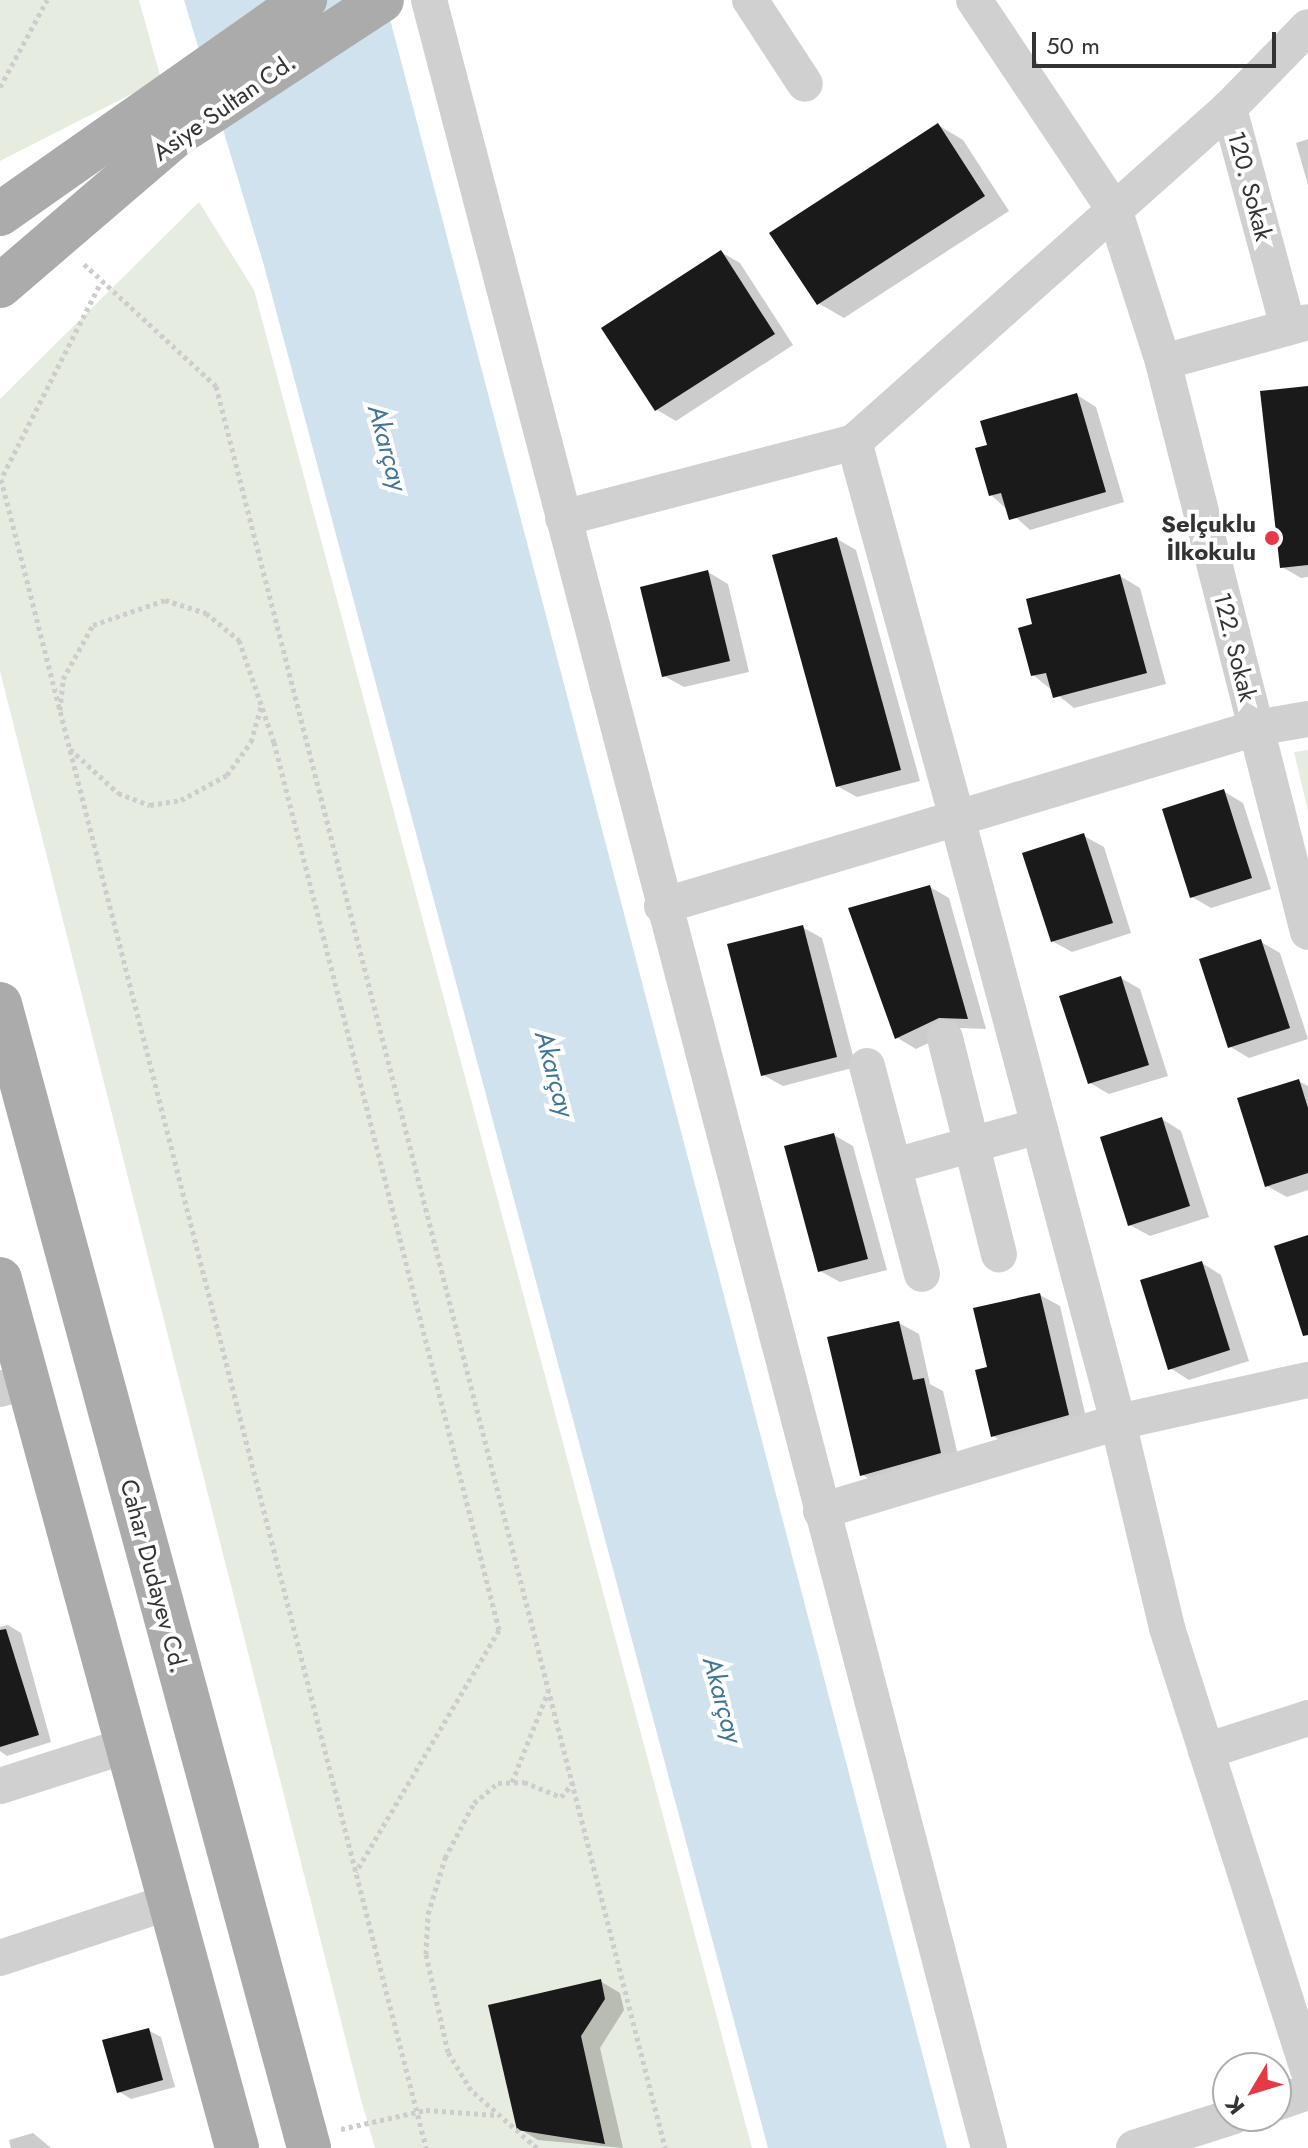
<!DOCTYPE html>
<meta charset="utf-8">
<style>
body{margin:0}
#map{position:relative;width:1308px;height:2148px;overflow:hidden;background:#fff;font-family:Jost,sans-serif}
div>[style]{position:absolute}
.green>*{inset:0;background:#e6ecdf}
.water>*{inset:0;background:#cfe2ee}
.shadow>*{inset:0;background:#0003}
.building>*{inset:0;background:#1a1a1a}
.path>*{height:5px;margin-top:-2.5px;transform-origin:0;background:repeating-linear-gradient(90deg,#cdcdcd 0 4px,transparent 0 8px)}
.minor>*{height:36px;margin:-18px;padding:0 18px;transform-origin:18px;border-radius:18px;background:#d0d0d0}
.major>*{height:44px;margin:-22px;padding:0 22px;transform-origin:22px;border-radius:22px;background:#ababab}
.dots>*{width:22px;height:22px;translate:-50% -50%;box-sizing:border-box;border:4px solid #fff;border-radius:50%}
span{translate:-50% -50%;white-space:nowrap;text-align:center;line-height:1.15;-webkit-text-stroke:8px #fff;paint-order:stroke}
.street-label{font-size:24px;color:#333}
.poi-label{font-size:24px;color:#333;font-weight:700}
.right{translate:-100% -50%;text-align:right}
.water-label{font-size:26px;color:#3f7597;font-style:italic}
.north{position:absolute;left:1212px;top:2052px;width:80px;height:80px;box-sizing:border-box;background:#fff;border:2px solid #adadad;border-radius:50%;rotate:232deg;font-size:22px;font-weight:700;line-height:32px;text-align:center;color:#333}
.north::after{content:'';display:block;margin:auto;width:28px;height:36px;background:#e63946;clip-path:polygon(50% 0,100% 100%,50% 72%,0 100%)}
.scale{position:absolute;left:1032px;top:32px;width:244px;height:36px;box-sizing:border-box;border:4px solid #333;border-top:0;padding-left:10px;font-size:24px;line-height:28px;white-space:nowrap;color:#333;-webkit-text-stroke:6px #fff;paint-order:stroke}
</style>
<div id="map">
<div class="green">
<div style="clip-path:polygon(0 0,139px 0,161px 79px,0 161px)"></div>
<div style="clip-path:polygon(199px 202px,254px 290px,752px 2148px,375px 2148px,361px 2100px,0 671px,0 399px)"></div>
<div style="clip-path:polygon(1308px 750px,1308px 811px,1294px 752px)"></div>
</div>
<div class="water">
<div style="clip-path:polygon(184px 0,385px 0,947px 2148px,768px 2148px,263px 262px)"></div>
</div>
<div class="shadow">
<div style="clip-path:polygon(938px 125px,963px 140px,1009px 211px,844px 318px,818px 303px)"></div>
<div style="clip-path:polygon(1308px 139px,1308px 185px,1296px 143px)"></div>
<div style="clip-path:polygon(721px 252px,740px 263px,793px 345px,676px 421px,657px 410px,604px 328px)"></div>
<div style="clip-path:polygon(1308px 388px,1308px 577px,1301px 578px,1282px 567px)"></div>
<div style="clip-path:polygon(1077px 395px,1096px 407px,1124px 502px,1030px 530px,991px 495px)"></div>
<div style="clip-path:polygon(837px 539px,856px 550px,920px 781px,857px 797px,837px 786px)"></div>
<div style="clip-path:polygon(708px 572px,728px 584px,749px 672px,684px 687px,664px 676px)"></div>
<div style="clip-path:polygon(1120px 576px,1140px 588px,1166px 684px,1074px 708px,1033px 675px,1035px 625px)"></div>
<div style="clip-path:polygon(1223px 791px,1243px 803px,1271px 889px,1211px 908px,1192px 897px)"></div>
<div style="clip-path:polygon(1084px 836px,1104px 847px,1131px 933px,1072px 952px,1052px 941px)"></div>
<div style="clip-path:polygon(930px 887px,949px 898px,986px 1029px,960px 1028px,916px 1049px,896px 1037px)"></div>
<div style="clip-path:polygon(802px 927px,822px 938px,856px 1067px,783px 1086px,763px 1075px)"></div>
<div style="clip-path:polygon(1261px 942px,1280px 953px,1308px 1039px,1249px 1058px,1229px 1046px)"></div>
<div style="clip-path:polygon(1121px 978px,1140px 989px,1168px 1076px,1109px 1094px,1090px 1083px)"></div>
<div style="clip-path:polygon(1298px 1081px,1308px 1086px,1308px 1190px,1287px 1197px,1267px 1186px)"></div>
<div style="clip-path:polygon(1162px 1119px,1181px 1131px,1209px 1217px,1150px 1236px,1130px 1225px)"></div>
<div style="clip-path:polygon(834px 1135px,853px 1146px,887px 1270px,840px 1282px,820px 1271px)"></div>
<div style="clip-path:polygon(1202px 1263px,1221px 1275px,1249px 1361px,1189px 1380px,1170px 1368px)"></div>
<div style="clip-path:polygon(1040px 1295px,1060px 1306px,1088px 1426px,1012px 1447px,993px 1436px,989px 1369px)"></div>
<div style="clip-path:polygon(899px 1323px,919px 1334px,930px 1384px,943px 1391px,960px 1464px,881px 1486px,861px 1474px)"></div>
<div style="clip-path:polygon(8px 1625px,21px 1633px,51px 1742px,7px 1756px,0 1751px,0 1627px)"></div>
<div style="clip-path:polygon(600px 1981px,620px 1993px,624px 2010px,600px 2048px,623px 2148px,538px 2140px,518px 2128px)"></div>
<div style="clip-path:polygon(148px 2030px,161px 2037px,175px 2087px,131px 2099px,118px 2091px)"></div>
<div style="clip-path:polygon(33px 2133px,51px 2148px,11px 2148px,9px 2140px)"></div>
</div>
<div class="building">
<div style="clip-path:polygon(938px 123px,985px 196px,817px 305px,769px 233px)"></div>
<div style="clip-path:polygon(721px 250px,775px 334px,655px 411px,601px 328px)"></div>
<div style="clip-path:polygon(1308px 386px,1308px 565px,1280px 568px,1260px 391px)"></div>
<div style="clip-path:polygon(1077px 393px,1106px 492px,1009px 520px,1001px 493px,989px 496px,975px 448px,987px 445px,980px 421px)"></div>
<div style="clip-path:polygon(837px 537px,901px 770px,836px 787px,772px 555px)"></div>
<div style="clip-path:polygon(708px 570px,730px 661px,662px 677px,640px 587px)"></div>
<div style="clip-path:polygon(1120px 574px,1147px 673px,1053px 698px,1046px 673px,1031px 676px,1018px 628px,1032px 624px,1026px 599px)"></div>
<div style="clip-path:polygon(1224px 789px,1252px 878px,1190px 898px,1162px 809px)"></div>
<div style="clip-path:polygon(1084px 833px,1113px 923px,1051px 942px,1022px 853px)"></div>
<div style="clip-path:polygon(930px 885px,968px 1019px,939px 1018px,895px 1039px,848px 908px)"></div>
<div style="clip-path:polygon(803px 925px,837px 1057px,761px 1076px,727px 944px)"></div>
<div style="clip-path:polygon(1261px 939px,1290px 1028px,1228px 1048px,1199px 959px)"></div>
<div style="clip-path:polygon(1121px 976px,1149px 1065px,1088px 1084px,1059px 996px)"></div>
<div style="clip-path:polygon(1299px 1079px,1308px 1108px,1308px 1173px,1265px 1187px,1237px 1098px)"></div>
<div style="clip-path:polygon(1162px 1117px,1190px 1206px,1128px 1226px,1100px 1137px)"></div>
<div style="clip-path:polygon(834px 1133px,868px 1259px,818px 1272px,784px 1146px)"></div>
<div style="clip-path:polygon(1308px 1235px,1308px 1335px,1303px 1336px,1274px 1246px)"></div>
<div style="clip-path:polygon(1202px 1261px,1230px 1350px,1168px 1370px,1140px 1280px)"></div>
<div style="clip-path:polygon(1040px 1293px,1069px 1415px,991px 1437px,975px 1370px,987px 1367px,973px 1308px)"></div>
<div style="clip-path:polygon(899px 1321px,913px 1380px,924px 1378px,941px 1453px,860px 1476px,827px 1337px)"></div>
<div style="clip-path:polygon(6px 1629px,39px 1735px,0 1747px,0 1630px)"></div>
<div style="clip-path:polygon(601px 1979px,605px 1999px,581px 2036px,605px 2144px,517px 2130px,488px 2005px)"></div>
<div style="clip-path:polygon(149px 2028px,163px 2080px,117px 2093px,102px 2040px)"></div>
</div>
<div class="path">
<div style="left:0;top:87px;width:99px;rotate:-61.6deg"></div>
<div style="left:84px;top:264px;width:180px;rotate:42.7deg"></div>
<div style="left:216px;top:386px;width:1818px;rotate:75.7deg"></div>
<div style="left:99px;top:286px;width:216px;rotate:116.9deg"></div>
<div style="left:1px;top:479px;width:1722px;rotate:75.71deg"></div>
<div style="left:60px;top:710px;width:31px;rotate:-84deg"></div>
<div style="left:63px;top:679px;width:62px;rotate:-60.9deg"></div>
<div style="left:93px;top:625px;width:76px;rotate:-19.1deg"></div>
<div style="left:165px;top:600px;width:43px;rotate:17.6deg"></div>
<div style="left:206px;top:613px;width:43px;rotate:39.3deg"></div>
<div style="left:239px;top:640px;width:108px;rotate:71.1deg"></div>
<div style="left:274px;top:742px;width:916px;rotate:75.78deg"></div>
<div style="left:499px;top:1630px;width:281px;rotate:120.6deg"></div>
<div style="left:70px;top:749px;width:65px;rotate:42.5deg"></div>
<div style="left:118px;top:793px;width:34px;rotate:21deg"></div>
<div style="left:150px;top:805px;width:31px;rotate:-9deg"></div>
<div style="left:181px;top:800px;width:52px;rotate:-28.5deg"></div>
<div style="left:227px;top:775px;width:41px;rotate:-54deg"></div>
<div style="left:251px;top:742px;width:40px;rotate:-74deg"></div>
<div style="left:512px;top:1782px;width:97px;rotate:-68.2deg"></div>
<div style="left:341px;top:2129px;width:87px;rotate:-12.6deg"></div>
<div style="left:426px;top:2110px;width:70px;rotate:4.1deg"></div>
<div style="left:537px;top:2148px;width:88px;rotate:-138.7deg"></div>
<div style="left:471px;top:2090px;width:44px;rotate:-121.2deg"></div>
<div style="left:448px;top:2052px;width:100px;rotate:-102.7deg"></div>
<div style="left:426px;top:1954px;width:40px;rotate:-87.1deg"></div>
<div style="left:428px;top:1914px;width:59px;rotate:-73.1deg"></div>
<div style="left:445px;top:1858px;width:62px;rotate:-62.2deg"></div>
<div style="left:474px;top:1803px;width:31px;rotate:-40deg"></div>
<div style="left:498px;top:1783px;width:26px;rotate:-2deg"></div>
<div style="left:524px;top:1782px;width:40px;rotate:22deg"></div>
<div style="left:561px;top:1797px;width:20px;rotate:-49deg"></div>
</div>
<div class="minor">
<div style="left:429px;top:0;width:2220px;rotate:75.39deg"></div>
<div style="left:750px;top:0;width:100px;rotate:56.8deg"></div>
<div style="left:974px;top:0;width:252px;rotate:56.2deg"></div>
<div style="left:1114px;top:209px;width:161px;rotate:72.2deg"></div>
<div style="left:1163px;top:362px;width:588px;rotate:75.73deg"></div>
<div style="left:1288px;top:327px;width:227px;rotate:-105.1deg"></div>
<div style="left:1229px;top:108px;width:113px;rotate:-45.7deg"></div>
<div style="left:1163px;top:362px;width:150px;rotate:-15.4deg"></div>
<div style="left:563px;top:518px;width:301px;rotate:-14.6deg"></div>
<div style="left:1308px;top:719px;width:53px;rotate:170.2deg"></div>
<div style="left:1256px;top:728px;width:312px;rotate:163.2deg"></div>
<div style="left:957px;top:818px;width:625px;rotate:75.07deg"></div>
<div style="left:1118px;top:1422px;width:195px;rotate:-12.5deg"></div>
<div style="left:662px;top:906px;width:308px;rotate:-16.6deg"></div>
<div style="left:957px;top:818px;width:390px;rotate:-105.3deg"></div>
<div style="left:854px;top:442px;width:502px;rotate:-41.69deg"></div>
<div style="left:945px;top:1038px;width:223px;rotate:76deg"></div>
<div style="left:867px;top:1066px;width:215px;rotate:75.2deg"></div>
<div style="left:894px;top:1166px;width:150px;rotate:-15.4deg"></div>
<div style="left:0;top:1389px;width:26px;rotate:-16deg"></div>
<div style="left:821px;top:1511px;width:310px;rotate:-16.7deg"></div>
<div style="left:1118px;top:1422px;width:212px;rotate:76.6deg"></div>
<div style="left:1167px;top:1628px;width:463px;rotate:72.3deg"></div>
<div style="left:1206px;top:1751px;width:107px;rotate:-17.9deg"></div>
<div style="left:0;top:1786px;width:131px;rotate:-17.7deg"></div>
<div style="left:0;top:1958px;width:178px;rotate:-18.3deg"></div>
<div style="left:1276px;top:2103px;width:34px;rotate:-19deg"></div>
<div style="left:1134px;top:2148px;width:105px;rotate:-17.7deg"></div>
</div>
<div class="major">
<div style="left:0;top:214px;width:373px;rotate:-35.1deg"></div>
<div style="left:0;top:286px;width:232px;rotate:-40.6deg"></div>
<div style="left:176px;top:135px;width:246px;rotate:-33.2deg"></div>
<div style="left:0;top:1004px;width:1185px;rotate:74.88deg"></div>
<div style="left:0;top:1279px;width:901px;rotate:74.74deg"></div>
</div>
<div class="dots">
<div style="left:1272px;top:538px;background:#e63946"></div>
</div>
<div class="street-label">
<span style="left:224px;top:107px;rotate:-35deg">Asiye Sultan Cd.</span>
<span style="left:1250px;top:186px;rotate:75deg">120. Sokak</span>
<span style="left:1235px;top:647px;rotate:76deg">122. Sokak</span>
<span style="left:154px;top:1576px;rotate:75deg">Cahar Dudayev Cd.</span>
</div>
<div class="poi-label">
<span class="right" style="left:1256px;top:538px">Selçuklu<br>İlkokulu</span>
</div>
<div class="water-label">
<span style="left:387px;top:448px;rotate:75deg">Akarçay</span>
<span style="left:554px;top:1074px;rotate:75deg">Akarçay</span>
<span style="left:722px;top:1700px;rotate:75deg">Akarçay</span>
</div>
<div class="north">K</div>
<div class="scale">50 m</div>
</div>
